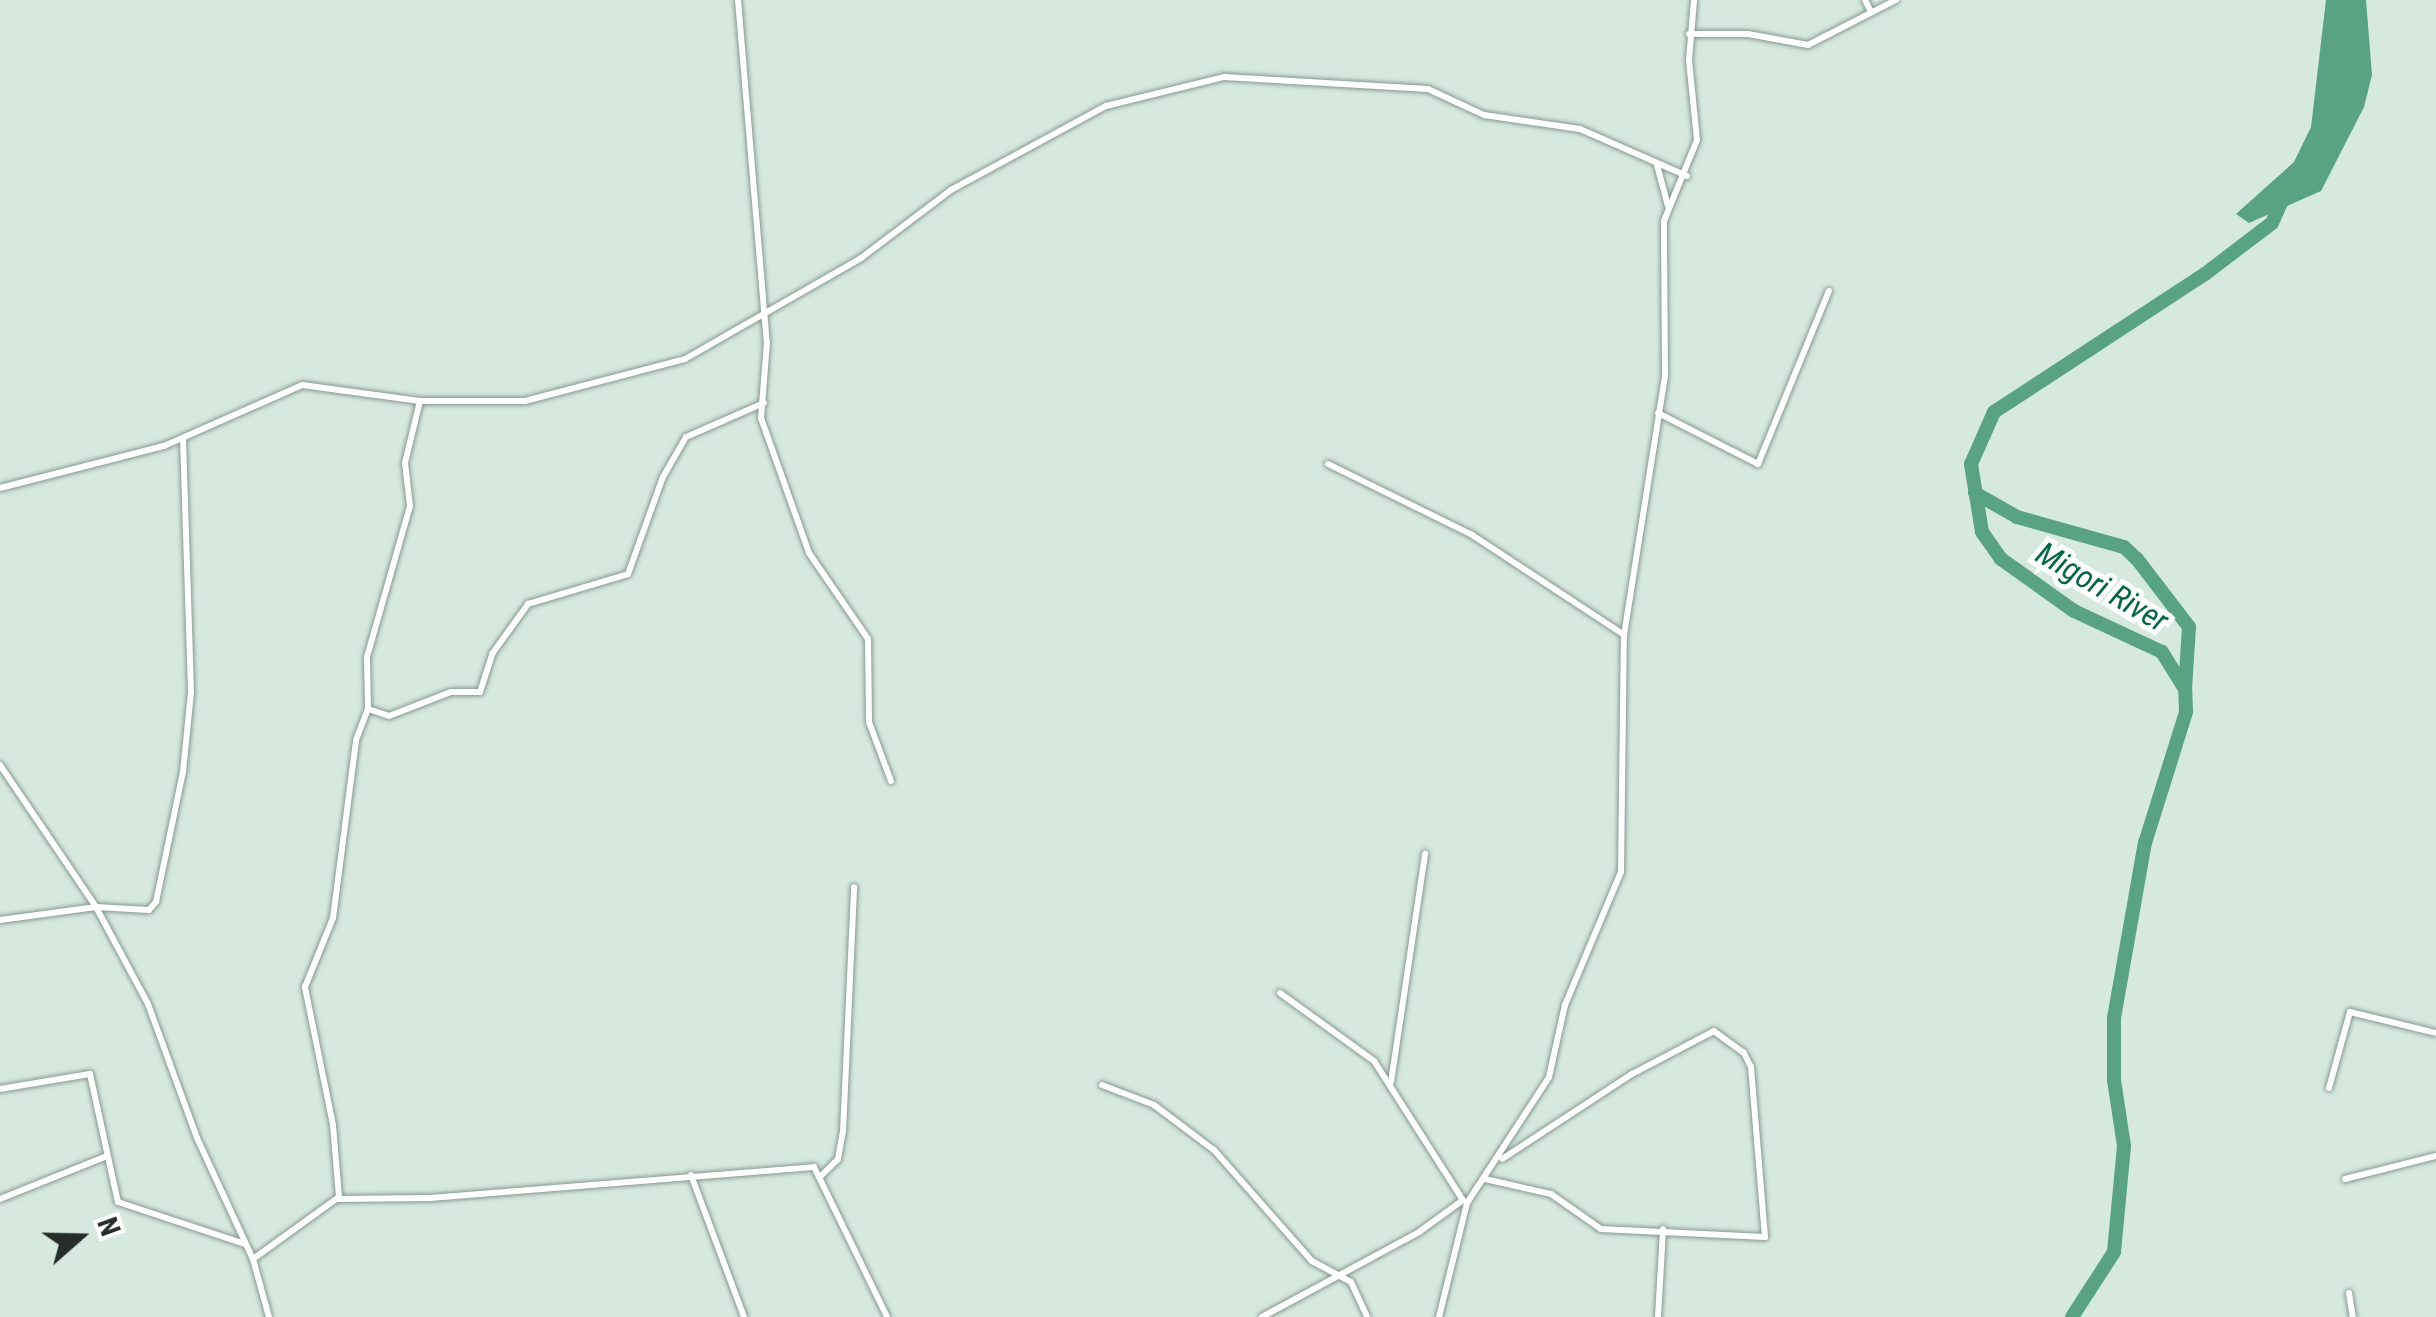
<!DOCTYPE html>
<style>
body{margin:0}
#map{position:relative;width:2436px;height:1317px;overflow:hidden;background:#d6e9df;font-family:"Roboto Condensed",sans-serif}
div>[style]{position:absolute}
.water>*{inset:0;background:#59a282}
.river>*{height:14px;margin:-7px;padding:0 7px;transform-origin:7px;border-radius:7px;background:#59a282}
.roads{filter:drop-shadow(0 0 2px #879990) drop-shadow(0 0 2px #879990)}
.minor>*{height:6px;margin:-3px;padding:0 3px;transform-origin:3px;border-radius:3px;background:#fff}
span{translate:-50% -50%;white-space:nowrap;text-align:center;line-height:1.15;-webkit-text-stroke:10px #fff;paint-order:stroke}
.water-label{font-size:32px;color:#056647;font-style:italic}
.north{position:absolute;left:30px;top:1187px;width:100px;height:100px;-webkit-text-stroke:8px #fff;paint-order:stroke;rotate:70deg;font-size:28px;font-weight:700;line-height:40px;text-align:center;color:#252c29}
.north::after{content:'';display:block;margin:auto;width:35px;height:45px;background:#252c29;clip-path:polygon(50% 0,100% 100%,50% 72%,0 100%)}
</style>
<div id="map">
<div class="water">
<div style="clip-path:polygon(2326px 0,2366px 0,2372px 75px,2364px 107px,2321px 191px,2249px 223px,2236px 214px,2294px 162px,2311px 127px)"></div>
</div>
<div class="river">
<div style="left:1975px;top:493px;width:48px;rotate:29.7deg"></div>
<div style="left:2017px;top:517px;width:111px;rotate:15.7deg"></div>
<div style="left:2124px;top:547px;width:18px;rotate:43deg"></div>
<div style="left:2137px;top:559px;width:86px;rotate:52.6deg"></div>
<div style="left:2189px;top:627px;width:62px;rotate:93.7deg"></div>
<div style="left:2072px;top:1317px;width:77px;rotate:-57.1deg"></div>
<div style="left:2114px;top:1252px;width:106px;rotate:-84.6deg"></div>
<div style="left:2124px;top:1146px;width:67px;rotate:-98.6deg"></div>
<div style="left:2114px;top:1080px;width:62px;rotate:-90deg"></div>
<div style="left:2114px;top:1018px;width:178px;rotate:-80deg"></div>
<div style="left:2145px;top:843px;width:137px;rotate:-72.6deg"></div>
<div style="left:2186px;top:712px;width:23px;rotate:-92deg"></div>
<div style="left:2185px;top:689px;width:44px;rotate:-121.9deg"></div>
<div style="left:2162px;top:652px;width:97px;rotate:-155deg"></div>
<div style="left:2074px;top:611px;width:90px;rotate:-144.5deg"></div>
<div style="left:2001px;top:559px;width:33px;rotate:-125deg"></div>
<div style="left:1982px;top:532px;width:69px;rotate:-99.2deg"></div>
<div style="left:1971px;top:464px;width:57px;rotate:-66.1deg"></div>
<div style="left:1994px;top:412px;width:252px;rotate:-33.2deg"></div>
<div style="left:2205px;top:274px;width:84px;rotate:-37.3deg"></div>
<div style="left:2272px;top:223px;width:27px;rotate:-66deg"></div>
</div>
<div class="roads">
<div class="minor">
<div style="left:738px;top:0;width:343px;rotate:85.2deg"></div>
<div style="left:767px;top:342px;width:76px;rotate:94.5deg"></div>
<div style="left:761px;top:418px;width:143px;rotate:70.4deg"></div>
<div style="left:809px;top:553px;width:104px;rotate:55.5deg"></div>
<div style="left:868px;top:639px;width:83px;rotate:89.3deg"></div>
<div style="left:869px;top:722px;width:63px;rotate:69.6deg"></div>
<div style="left:1865px;top:0;width:13px;rotate:63deg"></div>
<div style="left:1689px;top:34px;width:59px"></div>
<div style="left:1748px;top:34px;width:61px;rotate:10.4deg"></div>
<div style="left:1808px;top:45px;width:99px;rotate:-27.1deg"></div>
<div style="left:1657px;top:165px;width:42px;rotate:75deg"></div>
<div style="left:1658px;top:413px;width:112px;rotate:27deg"></div>
<div style="left:1758px;top:464px;width:187px;rotate:-67.7deg"></div>
<div style="left:1328px;top:464px;width:161px;rotate:26.2deg"></div>
<div style="left:1472px;top:535px;width:182px;rotate:33.3deg"></div>
<div style="left:0;top:488px;width:169px;rotate:-14.4deg"></div>
<div style="left:164px;top:446px;width:151px;rotate:-23.8deg"></div>
<div style="left:302px;top:385px;width:119px;rotate:7.7deg"></div>
<div style="left:420px;top:401px;width:105px"></div>
<div style="left:525px;top:401px;width:165px;rotate:-14.7deg"></div>
<div style="left:685px;top:359px;width:203px;rotate:-29.8deg"></div>
<div style="left:861px;top:258px;width:113px;rotate:-37.1deg"></div>
<div style="left:951px;top:190px;width:176px;rotate:-28.5deg"></div>
<div style="left:1106px;top:106px;width:122px;rotate:-13.8deg"></div>
<div style="left:1224px;top:77px;width:204px;rotate:3.4deg"></div>
<div style="left:1428px;top:89px;width:62px;rotate:24.9deg"></div>
<div style="left:1484px;top:115px;width:97px;rotate:8.3deg"></div>
<div style="left:1580px;top:129px;width:117px;rotate:23.7deg"></div>
<div style="left:368px;top:709px;width:22px;rotate:18deg"></div>
<div style="left:389px;top:716px;width:66px;rotate:-21.2deg"></div>
<div style="left:451px;top:692px;width:29px"></div>
<div style="left:480px;top:692px;width:40px;rotate:-72deg"></div>
<div style="left:492px;top:654px;width:62px;rotate:-54.2deg"></div>
<div style="left:528px;top:604px;width:104px;rotate:-16.7deg"></div>
<div style="left:628px;top:574px;width:103px;rotate:-70.2deg"></div>
<div style="left:663px;top:477px;width:46px;rotate:-60.1deg"></div>
<div style="left:686px;top:437px;width:85px;rotate:-23.6deg"></div>
<div style="left:0;top:765px;width:171px;rotate:55.9deg"></div>
<div style="left:96px;top:907px;width:110px;rotate:61.8deg"></div>
<div style="left:148px;top:1004px;width:143px;rotate:69.9deg"></div>
<div style="left:197px;top:1138px;width:133px;rotate:65.2deg"></div>
<div style="left:253px;top:1259px;width:60px;rotate:74.6deg"></div>
<div style="left:0;top:920px;width:97px;rotate:-7.7deg"></div>
<div style="left:96px;top:907px;width:53px;rotate:3.2deg"></div>
<div style="left:149px;top:910px;width:11px;rotate:-49deg"></div>
<div style="left:156px;top:902px;width:133px;rotate:-78.3deg"></div>
<div style="left:183px;top:772px;width:80px;rotate:-84.3deg"></div>
<div style="left:191px;top:692px;width:254px;rotate:-91.8deg"></div>
<div style="left:1280px;top:993px;width:116px;rotate:35.9deg"></div>
<div style="left:1374px;top:1061px;width:165px;rotate:57.4deg"></div>
<div style="left:1391px;top:1082px;width:231px;rotate:-81.5deg"></div>
<div style="left:1102px;top:1085px;width:56px;rotate:21deg"></div>
<div style="left:1154px;top:1105px;width:75px;rotate:36.9deg"></div>
<div style="left:1214px;top:1150px;width:148px;rotate:48.6deg"></div>
<div style="left:1312px;top:1261px;width:44px;rotate:28.3deg"></div>
<div style="left:1351px;top:1282px;width:38px;rotate:65deg"></div>
<div style="left:2329px;top:1088px;width:79px;rotate:-74.6deg"></div>
<div style="left:2350px;top:1012px;width:89px;rotate:13.7deg"></div>
<div style="left:0;top:1089px;width:91px;rotate:-9.5deg"></div>
<div style="left:90px;top:1074px;width:131px;rotate:77.7deg"></div>
<div style="left:118px;top:1202px;width:134px;rotate:18.3deg"></div>
<div style="left:691px;top:1175px;width:152px;rotate:69.5deg"></div>
<div style="left:821px;top:1176px;width:24px;rotate:-45deg"></div>
<div style="left:838px;top:1159px;width:27px;rotate:-80deg"></div>
<div style="left:843px;top:1132px;width:245px;rotate:-87.4deg"></div>
<div style="left:1485px;top:1179px;width:68px;rotate:12.8deg"></div>
<div style="left:1551px;top:1194px;width:61px;rotate:35deg"></div>
<div style="left:1601px;top:1229px;width:164px;rotate:2.8deg"></div>
<div style="left:1765px;top:1237px;width:171px;rotate:-94.7deg"></div>
<div style="left:1751px;top:1067px;width:16px;rotate:-117deg"></div>
<div style="left:1744px;top:1053px;width:37px;rotate:-144deg"></div>
<div style="left:1714px;top:1031px;width:93px;rotate:152.3deg"></div>
<div style="left:1632px;top:1074px;width:155px;rotate:146.8deg"></div>
<div style="left:2345px;top:1179px;width:94px;rotate:-14.2deg"></div>
<div style="left:0;top:1199px;width:115px;rotate:-21.9deg"></div>
<div style="left:338px;top:1199px;width:92px;rotate:-0.6deg"></div>
<div style="left:430px;top:1198px;width:385px;rotate:-4.6deg"></div>
<div style="left:814px;top:1167px;width:167px;rotate:64deg"></div>
<div style="left:253px;top:1259px;width:106px;rotate:-35.8deg"></div>
<div style="left:339px;top:1197px;width:72px;rotate:-94.8deg"></div>
<div style="left:333px;top:1125px;width:141px;rotate:-101.5deg"></div>
<div style="left:305px;top:987px;width:74px;rotate:-67.9deg"></div>
<div style="left:333px;top:918px;width:179px;rotate:-82.6deg"></div>
<div style="left:356px;top:740px;width:33px;rotate:-69deg"></div>
<div style="left:368px;top:709px;width:52px;rotate:-91.1deg"></div>
<div style="left:367px;top:657px;width:157px;rotate:-74.1deg"></div>
<div style="left:410px;top:506px;width:43px;rotate:-96.6deg"></div>
<div style="left:405px;top:463px;width:64px;rotate:-76.4deg"></div>
<div style="left:2349px;top:1293px;width:24px;rotate:81deg"></div>
<div style="left:1262px;top:1317px;width:179px;rotate:-28.4deg"></div>
<div style="left:1419px;top:1232px;width:54px;rotate:-36deg"></div>
<div style="left:1439px;top:1317px;width:117px;rotate:-76.2deg"></div>
<div style="left:1467px;top:1203px;width:150px;rotate:-56.9deg"></div>
<div style="left:1549px;top:1077px;width:74px;rotate:-77.5deg"></div>
<div style="left:1565px;top:1005px;width:144px;rotate:-67.2deg"></div>
<div style="left:1621px;top:872px;width:237px;rotate:-89.3deg"></div>
<div style="left:1624px;top:635px;width:263px;rotate:-81deg"></div>
<div style="left:1665px;top:375px;width:154px;rotate:-90.4deg"></div>
<div style="left:1664px;top:221px;width:87px;rotate:-67.8deg"></div>
<div style="left:1697px;top:140px;width:80px;rotate:-95.7deg"></div>
<div style="left:1689px;top:60px;width:60px;rotate:-85.2deg"></div>
<div style="left:1658px;top:1317px;width:88px;rotate:-86.7deg"></div>
</div>
</div>
<div class="water-label">
<span style="left:2102px;top:587px;rotate:30deg">Migori River</span>
</div>
<div class="north">N</div>
</div>
